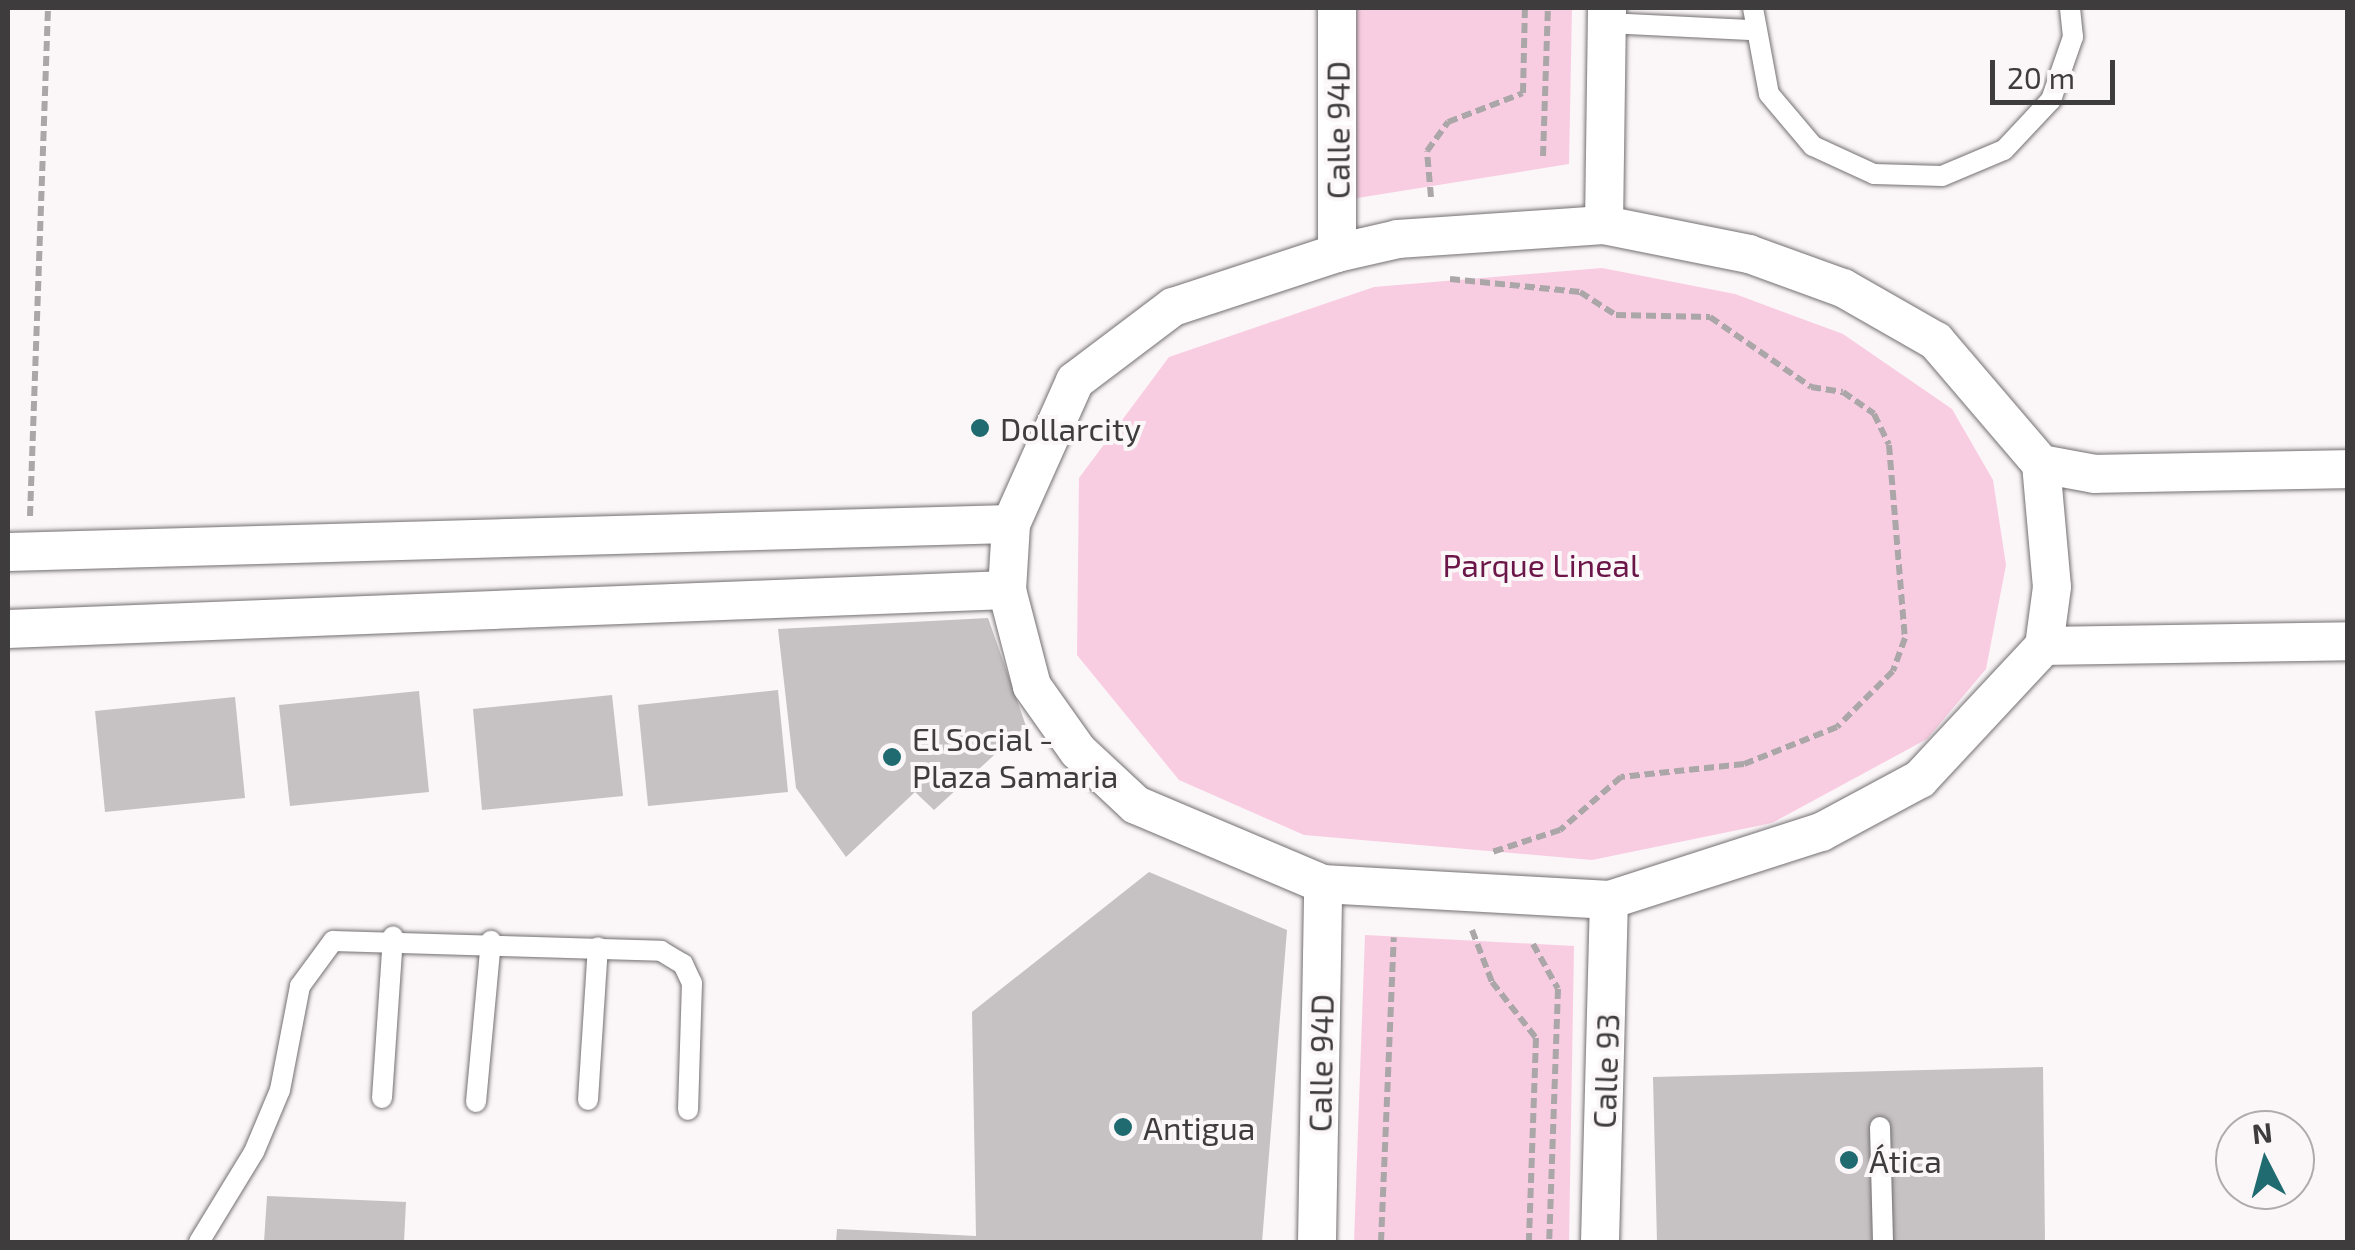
<!DOCTYPE html>
<meta charset="utf-8">
<style>
body{margin:0}
#map{position:relative;width:2355px;height:1250px;overflow:hidden;background:#fbf6f8;font-family:"Exo 2",sans-serif}
div>[style]{position:absolute}
.green>*{inset:0;background:#f9cde1}
.building>*{inset:0;background:#c6c1c3}
.path>*{height:6px;margin-top:-3px;transform-origin:0;background:repeating-linear-gradient(90deg,#aba7a9 0 10px,transparent 0 15px)}
.roads{filter:drop-shadow(0 0 2px #747072) drop-shadow(0 0 2px #747072)}
.service>*{height:20px;margin:-10px;padding:0 10px;transform-origin:10px;border-radius:10px;background:#fff}
.minor>*{height:38px;margin:-19px;padding:0 19px;transform-origin:19px;border-radius:19px;background:#fff}
.dots>*{width:28px;height:28px;translate:-50% -50%;box-sizing:border-box;border:5px solid #fbf6f8;border-radius:50%}
span{translate:-50% -50%;white-space:nowrap;text-align:center;line-height:1.15;-webkit-text-stroke:8px #fbf6f8;paint-order:stroke}
.street-label{font-size:32px;color:#3e3c3d}
.poi-label{font-size:32px;color:#3e3c3d}
.left{translate:0 -50%;text-align:left}
.park-label{font-size:32px;color:#6b1648}
.frame{position:absolute;inset:0;border:10px solid #3e3c3d;pointer-events:none}
.north{position:absolute;left:2215px;top:1110px;width:100px;height:100px;box-sizing:border-box;background:#fbf6f8;border:2px solid #afacad;border-radius:50%;rotate:354deg;font-size:28px;font-weight:700;line-height:40px;text-align:center;color:#3e3c3d}
.north::after{content:'';display:block;margin:auto;width:35px;height:45px;background:#1f6b6f;clip-path:polygon(50% 0,100% 100%,50% 72%,0 100%)}
.scale{position:absolute;left:1990px;top:60px;width:125px;height:45px;box-sizing:border-box;border:5px solid #3e3c3d;border-top:0;padding-left:12px;font-size:30px;line-height:35px;white-space:nowrap;color:#3e3c3d;-webkit-text-stroke:8px #fbf6f8;paint-order:stroke}
</style>
<div id="map">
<div class="green">
<div style="clip-path:polygon(1357px 8px,1572px 8px,1569px 164px,1351px 199px)"></div>
<div style="clip-path:polygon(1602px 268px,1735px 294px,1843px 334px,1952px 409px,1993px 480px,2006px 565px,1986px 669px,1927px 739px,1772px 823px,1592px 860px,1304px 835px,1179px 780px,1077px 655px,1079px 478px,1169px 357px,1374px 287px)"></div>
<div style="clip-path:polygon(1365px 935px,1574px 946px,1569px 1242px,1354px 1242px)"></div>
</div>
<div class="building">
<div style="clip-path:polygon(988px 618px,1026px 726px,934px 810px,915px 792px,846px 857px,796px 788px,778px 629px)"></div>
<div style="clip-path:polygon(778px 690px,788px 792px,648px 806px,638px 705px)"></div>
<div style="clip-path:polygon(419px 691px,429px 792px,290px 806px,279px 705px)"></div>
<div style="clip-path:polygon(612px 695px,623px 796px,482px 810px,473px 709px)"></div>
<div style="clip-path:polygon(235px 697px,245px 798px,105px 812px,95px 711px)"></div>
<div style="clip-path:polygon(1149px 872px,1287px 930px,1262px 1242px,836px 1242px,837px 1229px,976px 1236px,972px 1012px)"></div>
<div style="clip-path:polygon(2043px 1067px,2045px 1242px,1657px 1242px,1653px 1077px)"></div>
<div style="clip-path:polygon(267px 1196px,406px 1202px,404px 1242px,264px 1242px)"></div>
</div>
<div class="path">
<div style="left:1543px;top:156px;width:148px;rotate:-88.1deg"></div>
<div style="left:1431px;top:197px;width:46px;rotate:-95deg"></div>
<div style="left:1427px;top:151px;width:36px;rotate:-54deg"></div>
<div style="left:1448px;top:122px;width:80px;rotate:-21.1deg"></div>
<div style="left:1523px;top:93px;width:85px;rotate:-88.7deg"></div>
<div style="left:1450px;top:279px;width:131px;rotate:5.7deg"></div>
<div style="left:1580px;top:292px;width:43px;rotate:32.6deg"></div>
<div style="left:1616px;top:315px;width:94px;rotate:1.2deg"></div>
<div style="left:1710px;top:317px;width:123px;rotate:34.7deg"></div>
<div style="left:1811px;top:387px;width:32px;rotate:9deg"></div>
<div style="left:1843px;top:392px;width:38px;rotate:35deg"></div>
<div style="left:1874px;top:414px;width:34px;rotate:64deg"></div>
<div style="left:1889px;top:445px;width:194px;rotate:85.3deg"></div>
<div style="left:1905px;top:638px;width:35px;rotate:110deg"></div>
<div style="left:1893px;top:671px;width:79px;rotate:135deg"></div>
<div style="left:1837px;top:727px;width:100px;rotate:158.3deg"></div>
<div style="left:1744px;top:764px;width:124px;rotate:174deg"></div>
<div style="left:1621px;top:777px;width:81px;rotate:139deg"></div>
<div style="left:1560px;top:830px;width:71px;rotate:162.1deg"></div>
<div style="left:30px;top:516px;width:508px;rotate:-87.97deg"></div>
<div style="left:1472px;top:930px;width:56px;rotate:69deg"></div>
<div style="left:1492px;top:982px;width:71px;rotate:51.8deg"></div>
<div style="left:1536px;top:1038px;width:204px;rotate:92deg"></div>
<div style="left:1533px;top:944px;width:51px;rotate:60.9deg"></div>
<div style="left:1558px;top:989px;width:253px;rotate:92deg"></div>
<div style="left:1381px;top:1242px;width:305px;rotate:-87.6deg"></div>
</div>
<div class="roads">
<div class="service">
<div style="left:1753px;top:8px;width:87px;rotate:79.5deg"></div>
<div style="left:1769px;top:94px;width:68px;rotate:49.8deg"></div>
<div style="left:1813px;top:146px;width:67px;rotate:24.7deg"></div>
<div style="left:1874px;top:174px;width:68px;rotate:1.7deg"></div>
<div style="left:1942px;top:176px;width:67px;rotate:-22.8deg"></div>
<div style="left:2004px;top:150px;width:69px;rotate:-46.8deg"></div>
<div style="left:2051px;top:100px;width:67px;rotate:-70.8deg"></div>
<div style="left:2073px;top:37px;width:29px;rotate:-96deg"></div>
<div style="left:1607px;top:23px;width:143px;rotate:2.8deg"></div>
<div style="left:382px;top:1098px;width:162px;rotate:-86.1deg"></div>
<div style="left:588px;top:1100px;width:153px;rotate:-86.3deg"></div>
<div style="left:476px;top:1102px;width:162px;rotate:-84.7deg"></div>
<div style="left:1880px;top:1127px;width:115px;rotate:88.5deg"></div>
<div style="left:199px;top:1242px;width:105px;rotate:-58.6deg"></div>
<div style="left:254px;top:1152px;width:67px;rotate:-67.2deg"></div>
<div style="left:280px;top:1090px;width:106px;rotate:-79.1deg"></div>
<div style="left:300px;top:986px;width:56px;rotate:-53.7deg"></div>
<div style="left:333px;top:941px;width:328px;rotate:1.7deg"></div>
<div style="left:661px;top:951px;width:26px;rotate:31deg"></div>
<div style="left:683px;top:964px;width:21px;rotate:65deg"></div>
<div style="left:692px;top:983px;width:127px;rotate:91.8deg"></div>
</div>
<div class="minor">
<div style="left:1337px;top:8px;width:245px;rotate:90deg"></div>
<div style="left:1604px;top:225px;width:148px;rotate:11.3deg"></div>
<div style="left:1749px;top:254px;width:100px;rotate:19.9deg"></div>
<div style="left:1843px;top:288px;width:107px;rotate:29.7deg"></div>
<div style="left:1936px;top:341px;width:162px;rotate:49.5deg"></div>
<div style="left:2041px;top:464px;width:123px;rotate:84.9deg"></div>
<div style="left:2052px;top:587px;width:60px;rotate:97.7deg"></div>
<div style="left:2044px;top:646px;width:182px;rotate:133deg"></div>
<div style="left:1920px;top:779px;width:112px;rotate:151.8deg"></div>
<div style="left:1821px;top:832px;width:223px;rotate:162.2deg"></div>
<div style="left:1609px;top:900px;width:286px;rotate:-176.8deg"></div>
<div style="left:1323px;top:884px;width:203px;rotate:-157.1deg"></div>
<div style="left:1136px;top:805px;width:79px;rotate:-137deg"></div>
<div style="left:1078px;top:751px;width:80px;rotate:-125.3deg"></div>
<div style="left:1032px;top:686px;width:99px;rotate:-104.6deg"></div>
<div style="left:1007px;top:590px;width:66px;rotate:-86.5deg"></div>
<div style="left:1011px;top:524px;width:157px;rotate:-65.9deg"></div>
<div style="left:1075px;top:381px;width:123px;rotate:-37.1deg"></div>
<div style="left:1173px;top:307px;width:173px;rotate:-18.2deg"></div>
<div style="left:1337px;top:253px;width:63px;rotate:-12.9deg"></div>
<div style="left:1398px;top:239px;width:206px;rotate:-3.9deg"></div>
<div style="left:1604px;top:225px;width:217px;rotate:-89.2deg"></div>
<div style="left:2041px;top:464px;width:55px;rotate:10.5deg"></div>
<div style="left:2095px;top:474px;width:253px;rotate:-1.1deg"></div>
<div style="left:8px;top:552px;width:1003px;rotate:-1.6deg"></div>
<div style="left:8px;top:629px;width:1000px;rotate:-2.24deg"></div>
<div style="left:2044px;top:646px;width:304px;rotate:-0.9deg"></div>
<div style="left:1317px;top:1242px;width:358px;rotate:-89deg"></div>
<div style="left:1600px;top:1242px;width:342px;rotate:-88.5deg"></div>
</div>
</div>
<div class="dots">
<div style="left:980px;top:428px;background:#1f6b6f"></div>
<div style="left:892px;top:757px;background:#1f6b6f"></div>
<div style="left:1123px;top:1127px;background:#1f6b6f"></div>
<div style="left:1849px;top:1160px;background:#1f6b6f"></div>
</div>
<div class="street-label">
<span style="left:1337px;top:130px;rotate:-90deg">Calle 94D</span>
<span style="left:1320px;top:1063px;rotate:-89deg">Calle 94D</span>
<span style="left:1605px;top:1071px;rotate:-88deg">Calle 93</span>
</div>
<div class="poi-label">
<span class="left" style="left:1000px;top:428px">Dollarcity</span>
<span class="left" style="left:912px;top:757px">El Social -<br>Plaza Samaria</span>
<span class="left" style="left:1143px;top:1127px">Antigua</span>
<span class="left" style="left:1869px;top:1160px">Ática</span>
</div>
<div class="park-label">
<span style="left:1541px;top:564px">Parque Lineal</span>
</div>
<div class="frame"></div>
<div class="north">N</div>
<div class="scale">20 m</div>
</div>
